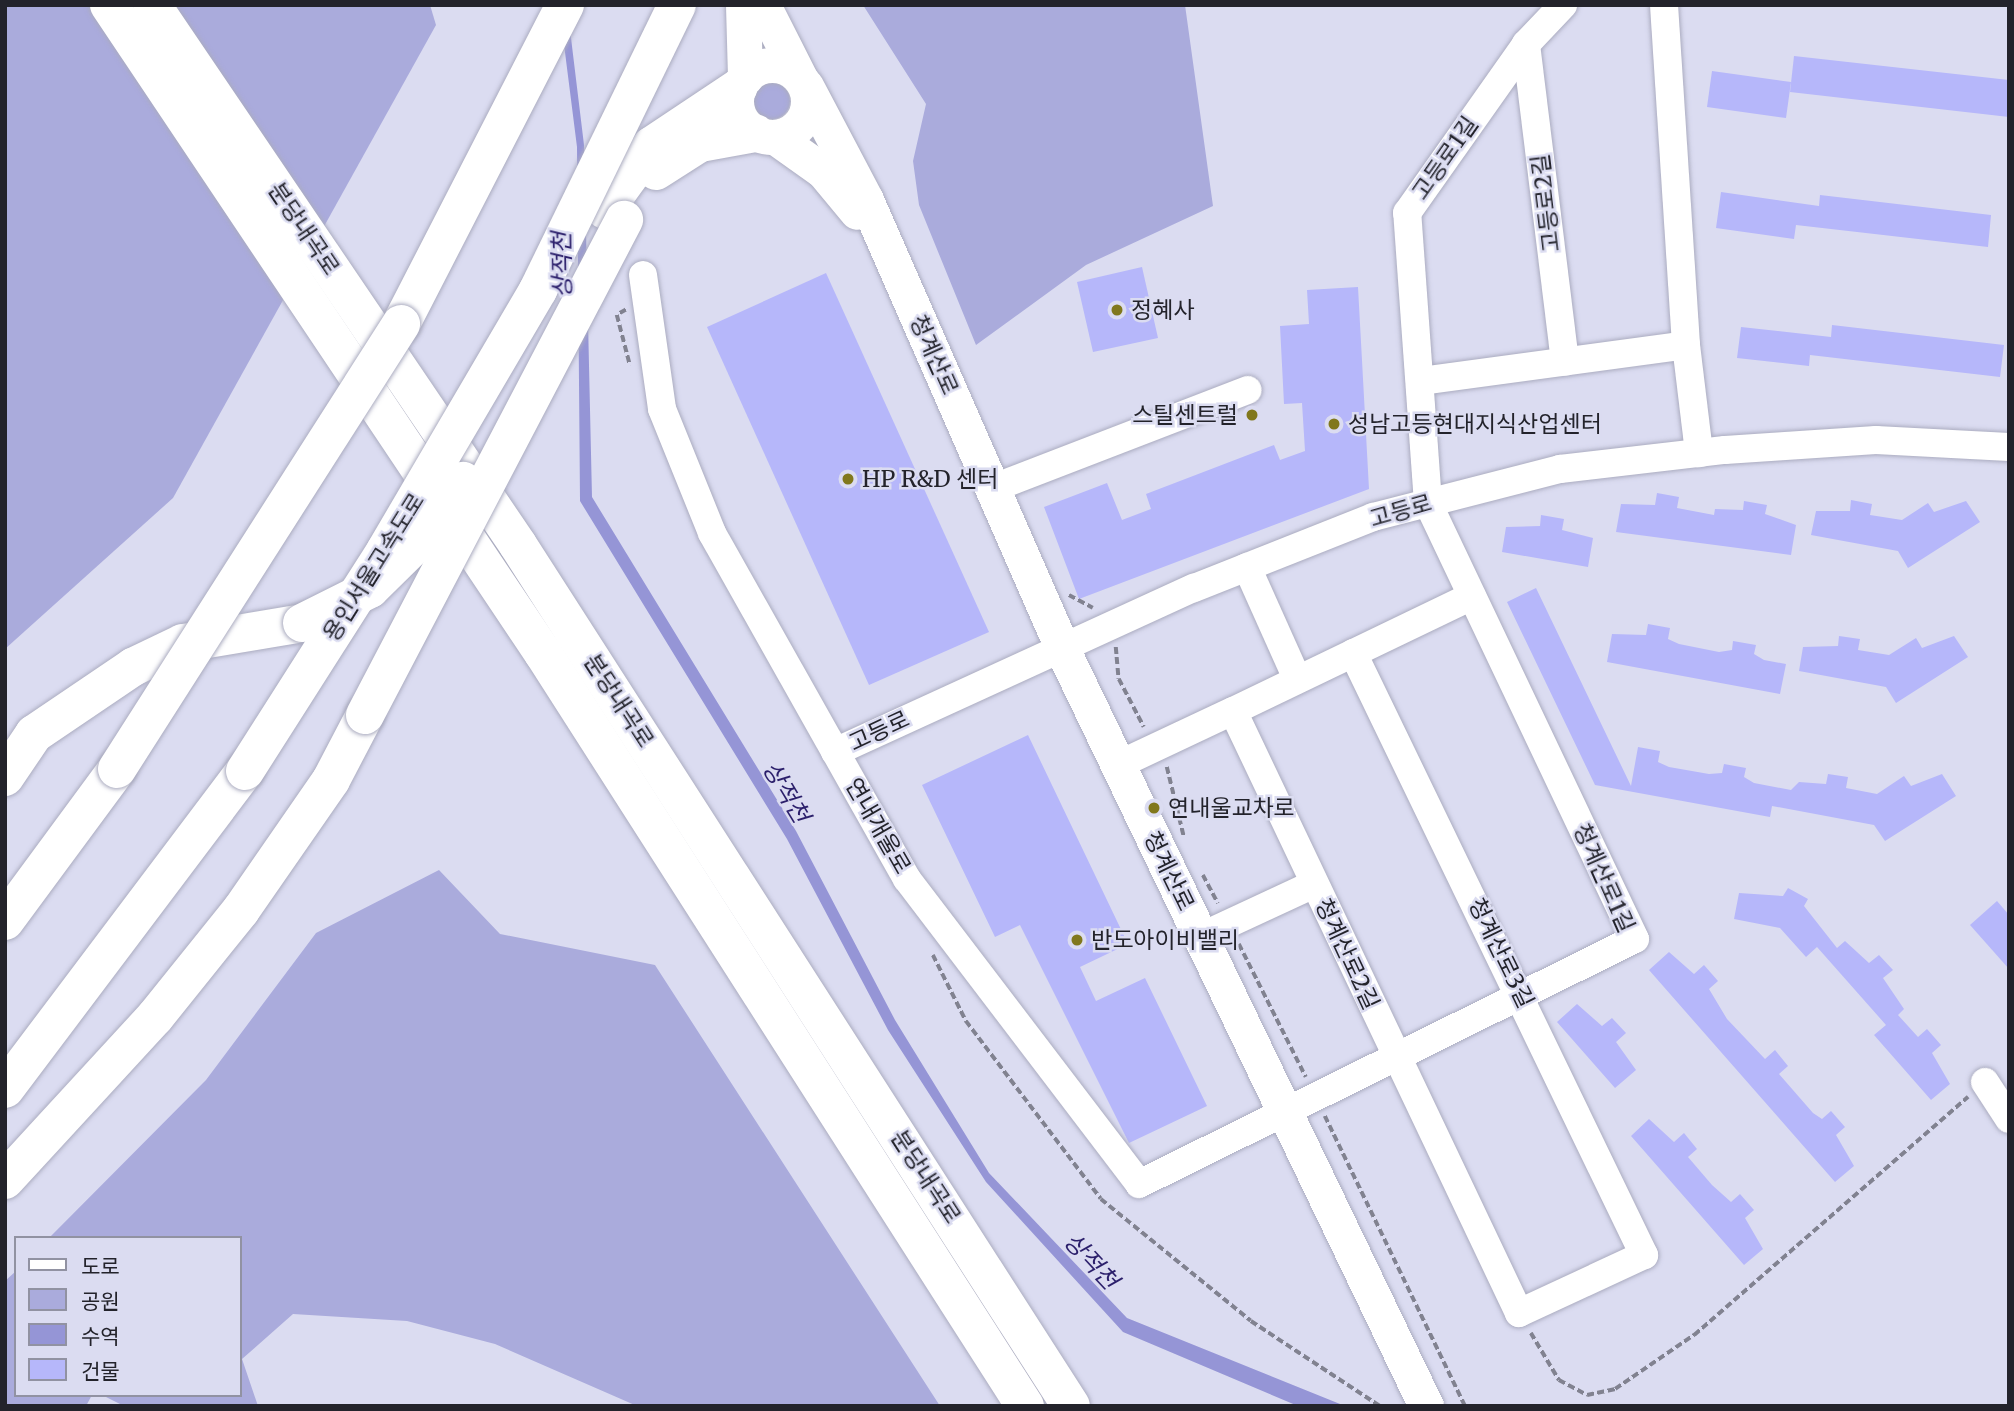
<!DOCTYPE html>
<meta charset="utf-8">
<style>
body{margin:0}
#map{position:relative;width:2014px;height:1411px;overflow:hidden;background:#dbdcf1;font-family:Merriweather,"Noto Sans KR",serif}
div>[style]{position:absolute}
.green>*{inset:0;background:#aaabdc}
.round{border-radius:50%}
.water>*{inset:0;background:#9595d6}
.building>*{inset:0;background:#b6b7fa}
.path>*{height:3.5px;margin-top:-1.75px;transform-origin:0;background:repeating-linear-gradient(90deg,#818290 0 7px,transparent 0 10.5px)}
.roads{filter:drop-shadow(0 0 2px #abacc0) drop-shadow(0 0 2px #abacc0)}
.minor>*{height:28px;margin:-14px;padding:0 14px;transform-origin:14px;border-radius:14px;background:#fff}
.major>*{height:35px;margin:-17.5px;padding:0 17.5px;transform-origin:17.5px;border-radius:17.5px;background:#fff}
.major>.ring{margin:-17.5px;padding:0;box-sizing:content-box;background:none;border:35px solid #fff;border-radius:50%}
.highway>*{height:38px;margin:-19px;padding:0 19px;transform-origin:19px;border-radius:19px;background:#fff}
.bridges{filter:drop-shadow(0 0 2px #abacc0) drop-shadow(0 0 2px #abacc0)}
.highway-bridge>*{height:38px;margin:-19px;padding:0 19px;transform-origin:19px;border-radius:19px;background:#fff}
.dots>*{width:19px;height:19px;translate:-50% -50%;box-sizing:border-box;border:4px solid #dbdcf1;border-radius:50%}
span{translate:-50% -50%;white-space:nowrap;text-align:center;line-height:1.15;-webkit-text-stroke:5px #dbdcf1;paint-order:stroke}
.street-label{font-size:23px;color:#23232b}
.poi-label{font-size:23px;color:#23232b}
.left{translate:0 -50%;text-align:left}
.right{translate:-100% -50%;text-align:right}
.water-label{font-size:24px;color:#2b1f6b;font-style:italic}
.frame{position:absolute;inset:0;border:7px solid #23232b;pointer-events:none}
.legend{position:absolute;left:14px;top:1236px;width:228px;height:161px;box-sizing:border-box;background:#dbdcf1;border:2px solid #9192a2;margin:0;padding:9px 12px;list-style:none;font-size:21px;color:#23232b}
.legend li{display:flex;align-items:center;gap:14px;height:35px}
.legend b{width:35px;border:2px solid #9192a2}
</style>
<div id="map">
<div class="green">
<div style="clip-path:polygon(5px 5px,430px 5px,436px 25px,173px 498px,5px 649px)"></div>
<div style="clip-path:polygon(863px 5px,1185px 5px,1213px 206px,1086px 265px,976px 345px,919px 205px,913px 161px,926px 104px)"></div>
<div class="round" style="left:754px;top:83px;width:36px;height:36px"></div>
<div style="clip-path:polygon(439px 870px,500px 934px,655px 965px,940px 1406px,637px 1406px,495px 1344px,407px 1321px,293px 1314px,242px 1359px,258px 1406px,124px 1406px,102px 1395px,240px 1395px,240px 1238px,49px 1238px,206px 1080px,316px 933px)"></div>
<div style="clip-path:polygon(16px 1271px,16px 1395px,92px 1395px,86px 1406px,5px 1406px,5px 1281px)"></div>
</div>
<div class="water">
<div style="clip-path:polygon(559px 5px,567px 5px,584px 145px,592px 497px,796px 831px,895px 1020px,989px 1173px,1127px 1318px,1345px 1406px,1298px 1406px,1123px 1332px,986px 1182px,888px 1030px,787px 839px,580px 501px,577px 147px)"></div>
</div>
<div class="building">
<div style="clip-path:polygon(1794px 56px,2009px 80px,2009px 117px,1790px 92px)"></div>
<div style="clip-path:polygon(1712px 71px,1791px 82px,1786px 118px,1707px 107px)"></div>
<div style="clip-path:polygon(1721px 192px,1819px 206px,1820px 195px,1991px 215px,1988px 247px,1796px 225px,1794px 239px,1716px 228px)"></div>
<div style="clip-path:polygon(1142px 267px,1158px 338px,1093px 352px,1077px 282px)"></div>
<div style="clip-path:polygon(826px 273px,989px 632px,869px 685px,707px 327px)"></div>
<div style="clip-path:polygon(1358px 287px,1369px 489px,1079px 599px,1044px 507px,1107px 483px,1122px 520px,1151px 509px,1146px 494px,1274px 445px,1280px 460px,1305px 451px,1302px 403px,1284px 404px,1280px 326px,1309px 324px,1307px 290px)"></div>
<div style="clip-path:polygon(1832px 325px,2004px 345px,2000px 377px,1810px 355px,1809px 366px,1737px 358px,1741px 327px,1831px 337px)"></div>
<div style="clip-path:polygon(1657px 493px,1679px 497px,1677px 508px,1714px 515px,1715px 509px,1743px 510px,1744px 501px,1767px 505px,1765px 514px,1796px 525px,1791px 555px,1616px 532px,1621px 504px,1655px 505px)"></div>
<div style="clip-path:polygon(1851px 500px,1872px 504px,1870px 515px,1902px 520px,1928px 503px,1934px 512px,1966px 501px,1980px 522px,1908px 568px,1898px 551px,1811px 535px,1816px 511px,1850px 511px)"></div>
<div style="clip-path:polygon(1541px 515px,1564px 519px,1562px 530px,1593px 538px,1588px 567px,1502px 552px,1506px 527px,1540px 526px)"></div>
<div style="clip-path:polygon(1536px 588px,1631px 786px,1638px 747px,1660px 751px,1658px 762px,1669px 767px,1709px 774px,1722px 773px,1724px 764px,1746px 768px,1744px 777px,1754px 783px,1791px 790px,1799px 782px,1826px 784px,1828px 774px,1848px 777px,1846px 788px,1877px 794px,1904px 776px,1911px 786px,1942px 774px,1956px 796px,1885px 841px,1874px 825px,1772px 806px,1770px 817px,1595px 785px,1507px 602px)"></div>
<div style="clip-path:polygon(1648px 624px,1670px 628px,1668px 639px,1679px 644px,1719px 652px,1732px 650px,1733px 641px,1756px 645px,1754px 654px,1764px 660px,1786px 664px,1780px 694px,1607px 662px,1612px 634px,1646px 635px)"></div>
<div style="clip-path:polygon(1839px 636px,1860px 639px,1858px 650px,1889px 655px,1916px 638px,1922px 648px,1954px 636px,1968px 657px,1896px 703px,1886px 687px,1799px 671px,1803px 647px,1838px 646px)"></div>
<div style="clip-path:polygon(1028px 735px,1128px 944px,1080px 967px,1096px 1001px,1145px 978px,1207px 1106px,1129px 1143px,1020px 925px,995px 937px,922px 785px)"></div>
<div style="clip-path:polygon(1788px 888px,1808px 899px,1804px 906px,1837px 948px,1845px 941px,1869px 963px,1879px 955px,1893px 970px,1883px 978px,1904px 1009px,1898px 1015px,1918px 1037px,1927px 1029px,1941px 1045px,1932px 1053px,1950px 1084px,1931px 1100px,1874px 1035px,1886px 1025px,1817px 947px,1806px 957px,1780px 928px,1734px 919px,1739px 893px,1783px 896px)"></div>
<div style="clip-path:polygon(1997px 901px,2009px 915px,2009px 969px,1970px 925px)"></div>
<div style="clip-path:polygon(1669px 952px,1694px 974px,1704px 965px,1718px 981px,1709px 989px,1727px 1019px,1765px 1059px,1775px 1050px,1788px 1066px,1779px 1074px,1813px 1113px,1822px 1119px,1831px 1111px,1845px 1127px,1836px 1135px,1854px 1166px,1835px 1182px,1649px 970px)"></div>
<div style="clip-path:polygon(1577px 1004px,1602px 1026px,1612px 1018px,1626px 1033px,1616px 1042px,1636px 1070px,1615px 1088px,1557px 1022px)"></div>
<div style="clip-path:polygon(1649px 1119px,1674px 1142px,1684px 1133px,1697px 1149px,1688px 1157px,1712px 1185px,1731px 1202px,1740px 1194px,1754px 1210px,1745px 1218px,1763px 1249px,1744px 1265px,1631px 1136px)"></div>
</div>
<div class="path">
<div style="left:626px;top:310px;width:10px;rotate:151deg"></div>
<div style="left:617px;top:315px;width:52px;rotate:75.4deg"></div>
<div style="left:1069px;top:595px;width:27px;rotate:28deg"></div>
<div style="left:1116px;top:647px;width:32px;rotate:85deg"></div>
<div style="left:1119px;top:679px;width:54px;rotate:62.5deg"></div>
<div style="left:1167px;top:767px;width:72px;rotate:76.3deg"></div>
<div style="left:1203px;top:875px;width:32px;rotate:62deg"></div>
<div style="left:1239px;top:944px;width:149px;rotate:63.3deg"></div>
<div style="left:933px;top:955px;width:74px;rotate:63.4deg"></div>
<div style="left:966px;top:1021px;width:223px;rotate:52.8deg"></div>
<div style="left:1101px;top:1199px;width:193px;rotate:39.1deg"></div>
<div style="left:1251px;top:1321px;width:154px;rotate:33.4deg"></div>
<div style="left:1325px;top:1116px;width:322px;rotate:64.2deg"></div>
<div style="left:1531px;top:1333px;width:55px;rotate:59.2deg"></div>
<div style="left:1559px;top:1380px;width:32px;rotate:28deg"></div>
<div style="left:1587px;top:1395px;width:29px;rotate:-12deg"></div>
<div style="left:1615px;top:1389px;width:96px;rotate:-34.4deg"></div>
<div style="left:1694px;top:1335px;width:363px;rotate:-41deg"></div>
</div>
<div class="roads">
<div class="minor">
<div style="left:1526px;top:44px;width:320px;rotate:83deg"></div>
<div style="left:643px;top:275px;width:135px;rotate:81.9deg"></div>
<div style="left:662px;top:409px;width:134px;rotate:68deg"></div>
<div style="left:712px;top:533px;width:397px;rotate:60.6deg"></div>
<div style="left:907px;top:879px;width:383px;rotate:52.7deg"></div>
<div style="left:1139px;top:1184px;width:553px;rotate:-26.29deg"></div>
<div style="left:1635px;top:939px;width:483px;rotate:-115.4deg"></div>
<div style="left:1428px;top:503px;width:291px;rotate:-94.1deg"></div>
<div style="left:1407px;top:213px;width:207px;rotate:-54.8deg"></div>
<div style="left:1526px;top:44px;width:54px;rotate:-46.5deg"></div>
<div style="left:1686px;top:345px;width:109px;rotate:83.1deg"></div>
<div style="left:1421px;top:381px;width:267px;rotate:-7.7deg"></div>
<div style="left:1686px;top:345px;width:341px;rotate:-93.7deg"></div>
<div style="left:991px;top:489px;width:275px;rotate:-21.1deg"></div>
<div style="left:1247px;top:567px;width:123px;rotate:65.9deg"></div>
<div style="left:1353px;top:653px;width:669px;rotate:64.2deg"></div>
<div style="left:1644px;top:1255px;width:138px;rotate:155.1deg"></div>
<div style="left:1519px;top:1313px;width:666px;rotate:-115.41deg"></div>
<div style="left:1233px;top:711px;width:265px;rotate:-25.7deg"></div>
<div style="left:835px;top:752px;width:395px;rotate:-24.6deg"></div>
<div style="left:1194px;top:588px;width:193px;rotate:-21.6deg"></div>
<div style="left:1373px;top:517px;width:193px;rotate:-14.4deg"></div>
<div style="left:1560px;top:469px;width:166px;rotate:-6.6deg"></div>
<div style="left:1725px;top:450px;width:151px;rotate:-3.8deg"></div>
<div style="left:1876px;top:440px;width:133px;rotate:3deg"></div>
<div style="left:1118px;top:765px;width:127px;rotate:-25.2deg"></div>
<div style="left:1200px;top:937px;width:126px;rotate:-24.9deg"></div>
<div style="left:1985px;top:1082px;width:44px;rotate:57deg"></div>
</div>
<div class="major">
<div style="left:743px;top:5px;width:73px;rotate:88.4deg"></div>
<div style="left:763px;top:5px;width:80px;rotate:63.1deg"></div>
<div class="ring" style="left:736px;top:65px;width:37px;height:37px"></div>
<div style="left:806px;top:86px;width:129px;rotate:62.2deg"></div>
<div style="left:866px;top:200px;width:501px;rotate:66.35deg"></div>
<div style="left:1067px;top:659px;width:829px;rotate:64.33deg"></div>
<div style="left:775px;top:137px;width:59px;rotate:35.3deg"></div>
<div style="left:823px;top:171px;width:53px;rotate:50.3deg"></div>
</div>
<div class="highway">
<div style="left:109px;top:5px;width:780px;rotate:56.19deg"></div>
<div style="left:543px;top:653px;width:894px;rotate:57.38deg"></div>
<div style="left:152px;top:5px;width:652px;rotate:55.87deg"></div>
<div style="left:518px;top:545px;width:1023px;rotate:57.29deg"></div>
<div style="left:656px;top:171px;width:52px;rotate:-32.5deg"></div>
<div style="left:700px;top:143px;width:56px;rotate:-10.3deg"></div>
<div style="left:605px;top:210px;width:79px;rotate:-54.3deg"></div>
<div style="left:651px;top:146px;width:105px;rotate:-33.7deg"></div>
<div style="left:401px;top:324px;width:359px;rotate:-62.8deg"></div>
<div style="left:5px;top:777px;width:52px;rotate:-56deg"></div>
<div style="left:34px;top:734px;width:120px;rotate:-34.1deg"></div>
<div style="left:133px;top:667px;width:55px;rotate:-25.6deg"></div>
<div style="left:183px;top:643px;width:121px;rotate:-9.5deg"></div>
<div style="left:5px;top:921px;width:189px;rotate:-53.6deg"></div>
<div style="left:5px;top:1089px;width:398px;rotate:-53deg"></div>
<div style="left:5px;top:1180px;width:222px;rotate:-47.4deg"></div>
<div style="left:155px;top:1017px;width:137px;rotate:-51.2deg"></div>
<div style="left:241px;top:910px;width:158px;rotate:-55.3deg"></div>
<div style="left:331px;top:780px;width:73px;rotate:-62.4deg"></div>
</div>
</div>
<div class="bridges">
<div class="highway-bridge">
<div style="left:302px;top:623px;width:76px;rotate:-26.6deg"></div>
<div style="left:370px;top:589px;width:93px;rotate:-44.6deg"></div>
<div style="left:436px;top:524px;width:51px;rotate:-57.9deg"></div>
<div style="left:365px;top:715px;width:559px;rotate:-62.38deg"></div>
<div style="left:117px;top:769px;width:528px;rotate:-57.45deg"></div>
<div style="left:245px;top:771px;width:261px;rotate:-57.5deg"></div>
<div style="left:385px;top:551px;width:303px;rotate:-59.6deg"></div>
<div style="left:538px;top:290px;width:317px;rotate:-64deg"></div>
</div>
</div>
<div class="dots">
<div style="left:1117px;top:310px;background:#81781c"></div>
<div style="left:1252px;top:415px;background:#81781c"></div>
<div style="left:1334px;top:424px;background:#81781c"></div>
<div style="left:848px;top:479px;background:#81781c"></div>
<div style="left:1154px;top:808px;background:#81781c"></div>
<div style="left:1077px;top:940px;background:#81781c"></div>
</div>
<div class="street-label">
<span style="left:1445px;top:158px;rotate:-55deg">고등로1길</span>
<span style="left:1546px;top:203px;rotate:-97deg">고등로2길</span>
<span style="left:304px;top:229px;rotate:56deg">분당내곡로</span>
<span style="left:934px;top:355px;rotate:66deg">청계산로</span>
<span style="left:1401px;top:511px;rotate:-16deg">고등로</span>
<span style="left:374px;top:567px;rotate:-58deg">용인서울고속도로</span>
<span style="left:619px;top:701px;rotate:57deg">분당내곡로</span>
<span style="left:879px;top:731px;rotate:-25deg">고등로</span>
<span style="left:878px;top:826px;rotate:60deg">연내개울로</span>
<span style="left:1169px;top:871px;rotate:64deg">청계산로</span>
<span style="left:1604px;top:878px;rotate:66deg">청계산로1길</span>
<span style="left:1501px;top:953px;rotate:64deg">청계산로3길</span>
<span style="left:1347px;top:954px;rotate:65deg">청계산로2길</span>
<span style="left:926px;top:1177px;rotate:57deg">분당내곡로</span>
</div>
<div class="poi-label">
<span class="left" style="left:1131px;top:310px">정혜사</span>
<span class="right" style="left:1238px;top:415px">스틸센트럴</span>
<span class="left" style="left:1348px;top:424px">성남고등현대지식산업센터</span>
<span class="left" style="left:862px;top:479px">HP R&amp;D 센터</span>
<span class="left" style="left:1168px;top:808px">연내울교차로</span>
<span class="left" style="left:1091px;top:940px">반도아이비밸리</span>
</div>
<div class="water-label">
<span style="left:562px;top:265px;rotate:-91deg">상적천</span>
<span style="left:786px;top:792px;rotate:59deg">상적천</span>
<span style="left:1091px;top:1261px;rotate:47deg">상적천</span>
</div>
<div class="frame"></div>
<ul class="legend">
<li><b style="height:9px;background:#fff"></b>도로</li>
<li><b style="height:19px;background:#aaabdc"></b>공원</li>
<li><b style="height:19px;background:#9595d6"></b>수역</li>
<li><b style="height:19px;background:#b6b7fa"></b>건물</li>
</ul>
</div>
